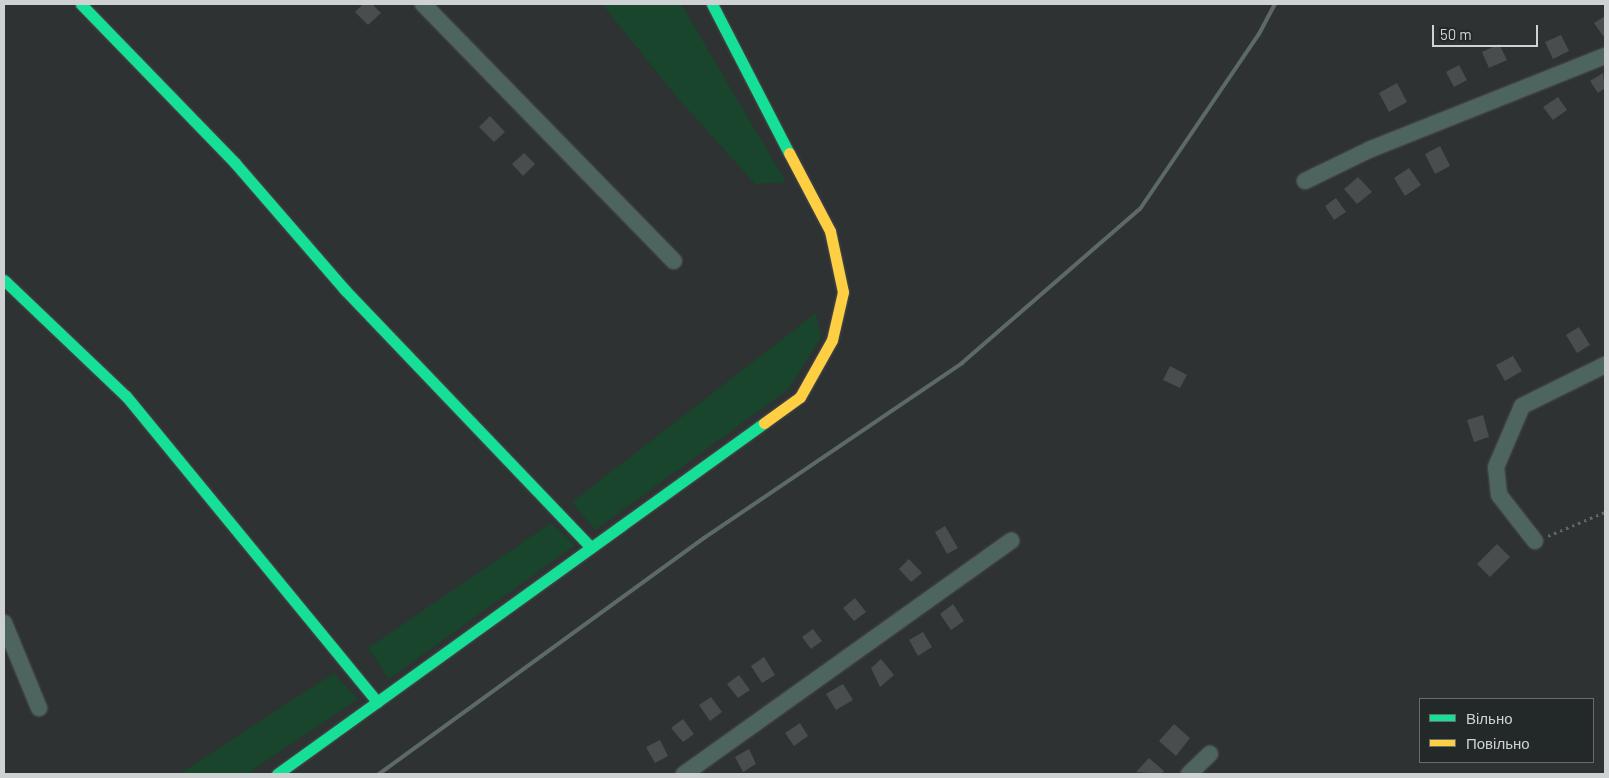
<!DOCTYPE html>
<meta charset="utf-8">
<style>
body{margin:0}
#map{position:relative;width:1609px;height:778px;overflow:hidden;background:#2e3232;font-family:Barlow,sans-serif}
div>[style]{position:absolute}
.green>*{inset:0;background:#18452b}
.building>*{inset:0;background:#4a4d4d}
.path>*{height:2.5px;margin-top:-1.25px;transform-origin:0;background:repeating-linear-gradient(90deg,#5a6967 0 2.5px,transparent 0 6.5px)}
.roads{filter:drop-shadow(0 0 1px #4c4e4e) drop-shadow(0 0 1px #4c4e4e)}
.street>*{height:16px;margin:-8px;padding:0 8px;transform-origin:8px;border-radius:8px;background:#4d645f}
.fast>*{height:11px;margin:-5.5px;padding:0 5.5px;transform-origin:5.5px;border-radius:5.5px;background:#16e098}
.slow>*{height:11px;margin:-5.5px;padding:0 5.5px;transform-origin:5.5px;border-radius:5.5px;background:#ffcf43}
.rail>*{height:4px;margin:-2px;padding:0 2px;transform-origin:2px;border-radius:2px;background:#5d6968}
span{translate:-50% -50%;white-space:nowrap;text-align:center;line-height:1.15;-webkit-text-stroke:4.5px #232929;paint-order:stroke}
.frame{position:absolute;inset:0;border:5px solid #ced2d2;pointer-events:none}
.legend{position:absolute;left:1419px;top:698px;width:175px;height:65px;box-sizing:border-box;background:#232929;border:1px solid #676d6d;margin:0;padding:6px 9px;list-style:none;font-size:15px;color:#ced2d2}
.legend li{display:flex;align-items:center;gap:10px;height:25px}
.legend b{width:25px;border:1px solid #676d6d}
.scale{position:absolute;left:1432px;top:25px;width:106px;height:22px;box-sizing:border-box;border:2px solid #ced2d2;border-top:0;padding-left:6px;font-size:15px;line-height:18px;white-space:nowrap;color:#ced2d2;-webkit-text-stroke:4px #232929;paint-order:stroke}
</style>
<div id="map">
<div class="green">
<div style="clip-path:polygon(602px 4px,681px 4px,786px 182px,755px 184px,675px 95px)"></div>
<div style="clip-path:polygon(816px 313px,821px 337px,789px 389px,595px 530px,572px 502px)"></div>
<div style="clip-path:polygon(551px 523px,575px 545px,389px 679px,368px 648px)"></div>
<div style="clip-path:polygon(334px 673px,358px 699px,247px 774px,179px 774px)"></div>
</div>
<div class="building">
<div style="clip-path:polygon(363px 4px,372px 4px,381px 13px,368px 25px,355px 12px)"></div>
<div style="clip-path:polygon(1605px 16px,1605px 35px,1603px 36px,1594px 23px)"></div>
<div style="clip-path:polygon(1561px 35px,1569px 51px,1553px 59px,1545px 42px)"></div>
<div style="clip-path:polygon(1499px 44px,1507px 60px,1489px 68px,1482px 52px)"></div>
<div style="clip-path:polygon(1459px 65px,1467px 80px,1454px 87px,1446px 72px)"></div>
<div style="clip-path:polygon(1603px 73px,1605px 88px,1598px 93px,1590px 81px)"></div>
<div style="clip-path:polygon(1397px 83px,1407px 102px,1389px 112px,1379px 93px)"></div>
<div style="clip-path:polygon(1558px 97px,1567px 110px,1553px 120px,1543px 107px)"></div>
<div style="clip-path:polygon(490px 116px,505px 132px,494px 142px,479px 127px)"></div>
<div style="clip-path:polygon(1440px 146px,1450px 166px,1435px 174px,1425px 154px)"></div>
<div style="clip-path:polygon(524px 153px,535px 164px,523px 176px,512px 164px)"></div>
<div style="clip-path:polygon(1409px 168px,1421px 185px,1405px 196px,1394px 178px)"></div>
<div style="clip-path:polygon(1358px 177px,1372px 192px,1357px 204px,1344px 189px)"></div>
<div style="clip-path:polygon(1336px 198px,1346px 212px,1334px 220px,1325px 206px)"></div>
<div style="clip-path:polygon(1579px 327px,1590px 345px,1577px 353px,1566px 335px)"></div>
<div style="clip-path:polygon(1513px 356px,1522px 371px,1505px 381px,1496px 365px)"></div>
<div style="clip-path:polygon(1170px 366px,1187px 375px,1180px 388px,1163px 380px)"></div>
<div style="clip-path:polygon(1483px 415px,1489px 437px,1474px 442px,1467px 420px)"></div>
<div style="clip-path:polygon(945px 526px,958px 548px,947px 554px,935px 532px)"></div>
<div style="clip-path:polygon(1497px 544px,1510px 557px,1490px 577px,1477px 564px)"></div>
<div style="clip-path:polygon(909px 559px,922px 573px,911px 582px,899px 569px)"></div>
<div style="clip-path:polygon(855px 598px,866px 612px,854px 621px,843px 608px)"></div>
<div style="clip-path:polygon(953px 604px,964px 621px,951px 630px,940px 614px)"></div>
<div style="clip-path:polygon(813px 629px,822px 641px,811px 649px,802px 637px)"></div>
<div style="clip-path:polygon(923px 632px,932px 647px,918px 656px,909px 640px)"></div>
<div style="clip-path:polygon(764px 657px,775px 675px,762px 683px,751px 666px)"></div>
<div style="clip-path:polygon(881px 659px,894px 675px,880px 687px,871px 668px)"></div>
<div style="clip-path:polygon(739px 675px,750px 690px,738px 698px,727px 684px)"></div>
<div style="clip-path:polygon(843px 684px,853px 700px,836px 710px,826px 694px)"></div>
<div style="clip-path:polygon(711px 697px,722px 712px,710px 721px,699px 705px)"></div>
<div style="clip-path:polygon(683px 719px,694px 734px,683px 742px,671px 728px)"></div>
<div style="clip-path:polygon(800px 723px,808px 736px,794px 746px,785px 733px)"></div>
<div style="clip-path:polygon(1174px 724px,1190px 738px,1176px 756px,1159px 741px)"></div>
<div style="clip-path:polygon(660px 740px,668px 756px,655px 763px,646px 747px)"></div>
<div style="clip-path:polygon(749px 749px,756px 764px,743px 772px,735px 757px)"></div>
<div style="clip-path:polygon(1149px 758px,1164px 771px,1161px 774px,1136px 772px)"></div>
</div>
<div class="path">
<div style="left:1548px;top:536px;width:62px;rotate:-22.8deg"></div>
</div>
<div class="roads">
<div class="street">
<div style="left:423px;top:4px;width:359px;rotate:45.7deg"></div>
<div style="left:1305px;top:181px;width:73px;rotate:-25.9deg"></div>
<div style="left:1371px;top:149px;width:252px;rotate:-21.7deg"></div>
<div style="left:1535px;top:541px;width:58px;rotate:-128deg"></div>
<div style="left:1499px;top:495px;width:28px;rotate:-96deg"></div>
<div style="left:1496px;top:467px;width:66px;rotate:-66.9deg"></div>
<div style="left:1522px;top:406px;width:93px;rotate:-26.3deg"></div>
<div style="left:4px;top:623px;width:92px;rotate:67.6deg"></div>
<div style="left:684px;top:774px;width:402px;rotate:-35.5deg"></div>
<div style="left:1189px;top:774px;width:29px;rotate:-44deg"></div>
</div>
<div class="fast">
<div style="left:81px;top:4px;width:221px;rotate:45.9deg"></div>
<div style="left:235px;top:163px;width:168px;rotate:49.1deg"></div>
<div style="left:345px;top:290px;width:356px;rotate:46.3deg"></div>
<div style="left:712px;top:4px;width:168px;rotate:62.7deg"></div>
<div style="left:4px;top:280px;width:168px;rotate:43.6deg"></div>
<div style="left:126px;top:396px;width:396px;rotate:50.6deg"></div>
<div style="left:277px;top:774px;width:600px;rotate:-35.78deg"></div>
</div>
<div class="slow">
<div style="left:764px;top:423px;width:44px;rotate:-35.8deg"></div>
<div style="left:800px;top:397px;width:65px;rotate:-60.7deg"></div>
<div style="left:832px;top:340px;width:49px;rotate:-77.1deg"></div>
<div style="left:843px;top:292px;width:62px;rotate:-102deg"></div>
<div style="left:830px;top:231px;width:88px;rotate:-117.7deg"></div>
</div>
</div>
<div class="rail">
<div style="left:379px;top:774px;width:402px;rotate:-36deg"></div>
<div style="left:704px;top:538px;width:312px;rotate:-34.1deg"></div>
<div style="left:962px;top:363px;width:235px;rotate:-40.9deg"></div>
<div style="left:1140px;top:209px;width:212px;rotate:-55.8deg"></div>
<div style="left:1259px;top:34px;width:34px;rotate:-62deg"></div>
</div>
<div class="frame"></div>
<ul class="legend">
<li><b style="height:6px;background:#16e098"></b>Вільно</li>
<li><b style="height:6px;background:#ffcf43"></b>Повільно</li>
</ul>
<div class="scale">50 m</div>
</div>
